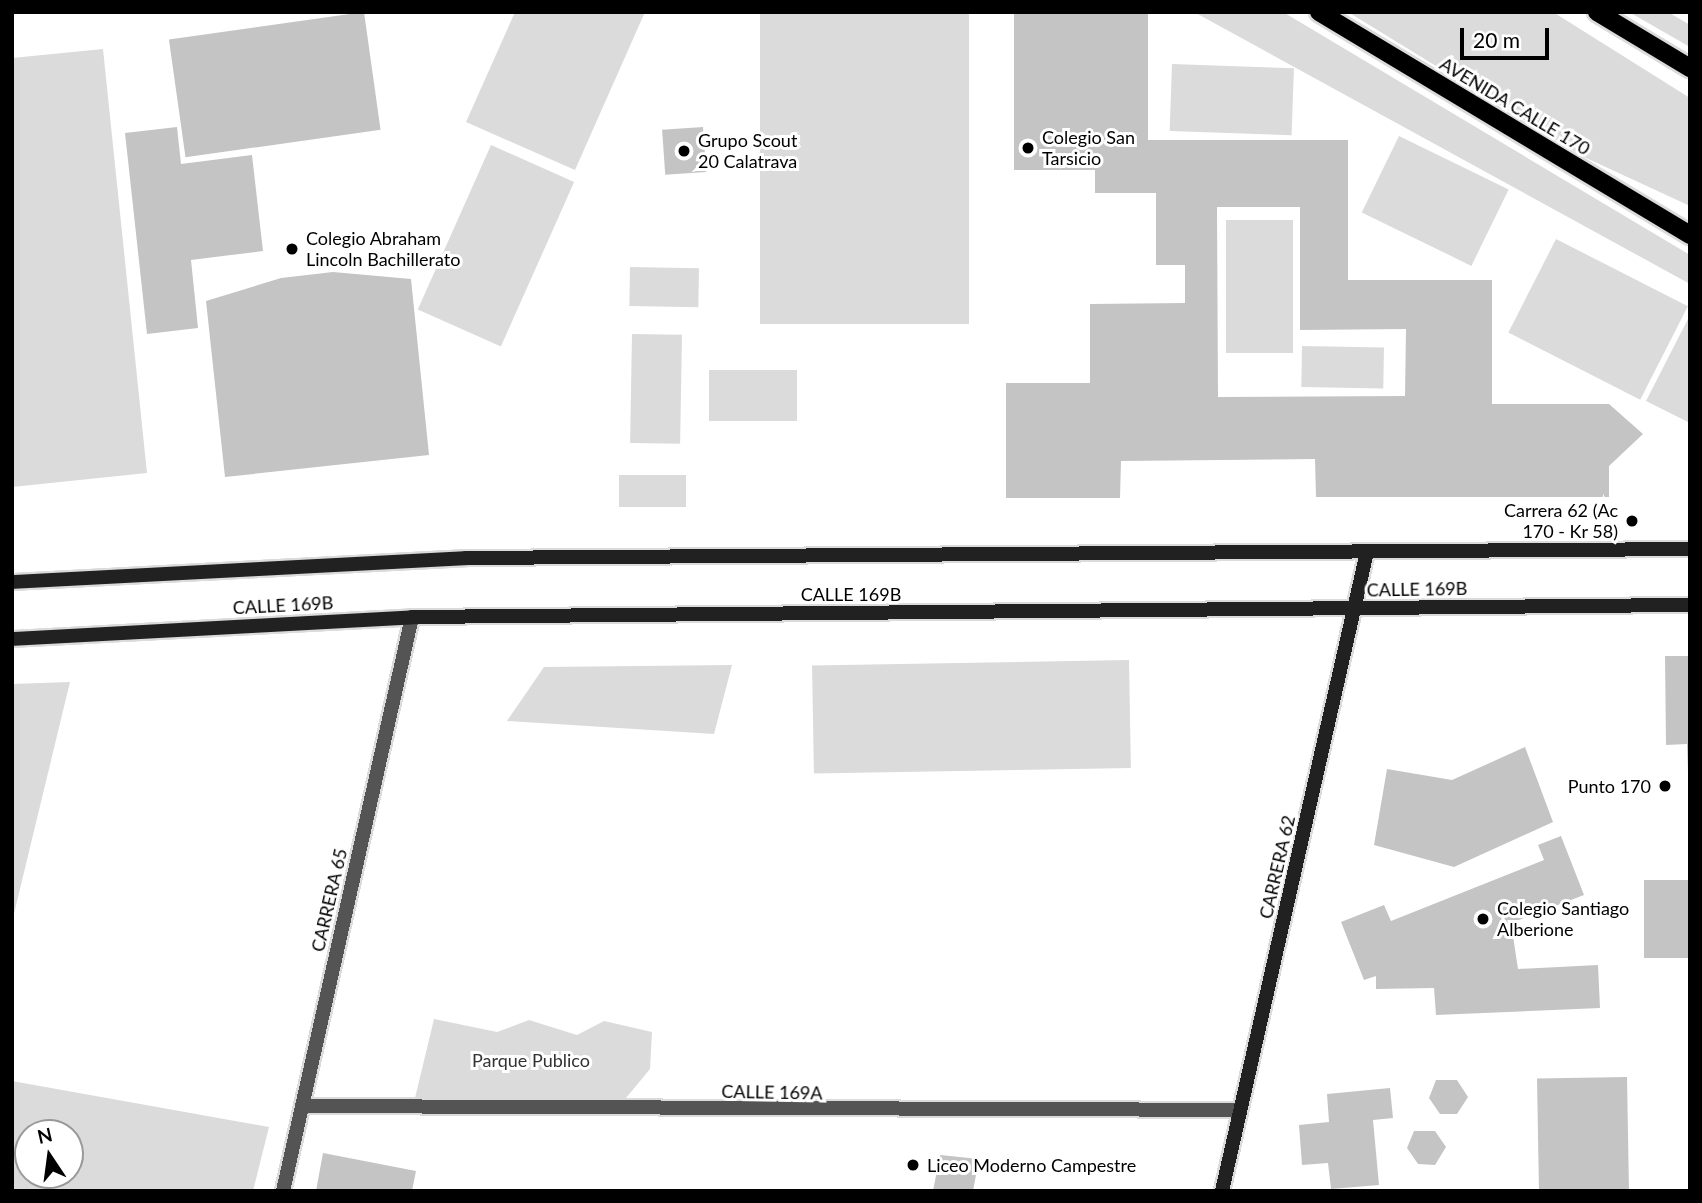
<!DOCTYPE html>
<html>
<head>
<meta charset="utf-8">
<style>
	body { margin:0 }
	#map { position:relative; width:1702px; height:1203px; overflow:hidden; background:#fff; font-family:Lato,sans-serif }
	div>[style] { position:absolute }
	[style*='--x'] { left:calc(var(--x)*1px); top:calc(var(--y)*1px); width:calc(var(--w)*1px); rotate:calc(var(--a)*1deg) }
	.green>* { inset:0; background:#dbdbdb; transform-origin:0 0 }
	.building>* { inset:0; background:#c4c4c4; transform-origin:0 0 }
	.roads { filter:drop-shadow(2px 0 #dbdbdb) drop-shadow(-2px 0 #dbdbdb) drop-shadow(0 2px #dbdbdb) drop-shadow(0 -2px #dbdbdb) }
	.street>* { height:14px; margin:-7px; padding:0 7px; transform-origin:7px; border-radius:7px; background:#545454 }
	.secondary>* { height:14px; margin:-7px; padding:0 7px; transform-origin:7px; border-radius:7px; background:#212121 }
	.primary>* { height:18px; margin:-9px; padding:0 9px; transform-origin:9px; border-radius:9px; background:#000 }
	.dots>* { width:19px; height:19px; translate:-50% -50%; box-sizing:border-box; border:4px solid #fff; border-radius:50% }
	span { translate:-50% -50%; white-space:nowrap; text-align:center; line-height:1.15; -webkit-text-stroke:6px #fff; paint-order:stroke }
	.street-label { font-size:18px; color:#000 }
	.poi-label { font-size:18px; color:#000 }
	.left { translate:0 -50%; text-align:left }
	.right { translate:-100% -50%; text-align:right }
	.park-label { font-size:18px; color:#323232 }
	.frame { position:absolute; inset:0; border:14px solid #000; pointer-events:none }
	.north { position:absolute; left:14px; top:1119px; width:70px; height:70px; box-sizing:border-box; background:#fff; border:2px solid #999; border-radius:50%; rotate:347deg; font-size:19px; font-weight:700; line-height:28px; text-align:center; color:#000 }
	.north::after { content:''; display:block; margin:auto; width:24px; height:32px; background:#000; clip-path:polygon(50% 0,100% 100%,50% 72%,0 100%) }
	.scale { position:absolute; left:1460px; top:28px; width:89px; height:32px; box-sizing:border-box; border:4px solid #000; border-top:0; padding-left:9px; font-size:21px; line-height:24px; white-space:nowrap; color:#000; -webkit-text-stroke:5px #fff; paint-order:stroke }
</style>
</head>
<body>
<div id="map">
	<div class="green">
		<i style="clip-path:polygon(515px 12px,645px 12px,575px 170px,466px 122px)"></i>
		<i style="left:760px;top:12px;width:209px;height:312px"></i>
		<i style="clip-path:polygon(1194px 12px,1283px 12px,1690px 255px,1690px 284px)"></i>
		<i style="clip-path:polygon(1348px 12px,1553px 12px,1690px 98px,1690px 206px,1584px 157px)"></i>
		<i style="clip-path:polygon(1629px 12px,1668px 12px,1690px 25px,1690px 47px)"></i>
		<i style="clip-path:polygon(103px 49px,147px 473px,12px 487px,12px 58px)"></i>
		<i style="left:1172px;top:64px;width:122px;height:67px;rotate:2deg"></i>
		<i style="left:1399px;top:136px;width:122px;height:85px;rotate:26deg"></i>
		<i style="left:491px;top:145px;width:91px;height:180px;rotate:24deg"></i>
		<i style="left:1293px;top:220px;width:133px;height:67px;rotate:90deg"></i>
		<i style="left:1556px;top:239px;width:148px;height:105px;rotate:27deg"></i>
		<i style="left:630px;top:267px;width:69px;height:39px;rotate:1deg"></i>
		<i style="clip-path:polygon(1690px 315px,1690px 423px,1646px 401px)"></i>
		<i style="left:632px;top:334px;width:50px;height:109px;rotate:1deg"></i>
		<i style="left:1302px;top:346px;width:82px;height:41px;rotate:1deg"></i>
		<i style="left:797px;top:370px;width:51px;height:88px;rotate:90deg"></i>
		<i style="left:619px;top:475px;width:67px;height:32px"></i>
		<i style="left:1129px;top:660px;width:108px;height:317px;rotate:89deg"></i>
		<i style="clip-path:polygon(732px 665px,714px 734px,507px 721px,544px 667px)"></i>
		<i style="clip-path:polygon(70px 682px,12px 922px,12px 684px)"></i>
		<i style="clip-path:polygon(434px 1019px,497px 1032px,529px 1020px,577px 1035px,604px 1021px,652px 1032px,650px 1069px,626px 1098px,415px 1098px)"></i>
		<i style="clip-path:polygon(evenodd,12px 1081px,269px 1127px,253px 1191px,12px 1191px,12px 1081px,28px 1133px,70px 1133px,70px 1175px,28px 1175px,28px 1133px)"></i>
	</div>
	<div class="building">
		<i style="left:364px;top:12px;width:119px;height:197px;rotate:82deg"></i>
		<i style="clip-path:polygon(evenodd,1014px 12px,1148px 12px,1148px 140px,1348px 140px,1348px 280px,1492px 280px,1492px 404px,1609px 404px,1643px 434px,1609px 466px,1609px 497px,1316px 497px,1315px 459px,1121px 461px,1120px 498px,1006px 498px,1006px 383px,1090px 383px,1090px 304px,1185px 303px,1185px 265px,1156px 265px,1156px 193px,1095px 193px,1095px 170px,1014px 170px,1014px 12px,1217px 207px,1300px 207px,1300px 330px,1406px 329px,1405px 396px,1218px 397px,1217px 207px)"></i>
		<i style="clip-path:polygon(177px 127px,181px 164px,252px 155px,263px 251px,191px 260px,198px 328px,147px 334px,125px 133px)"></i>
		<i style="left:703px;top:127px;width:45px;height:41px;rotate:86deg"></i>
		<i style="clip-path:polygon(333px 272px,411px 279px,429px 455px,225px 477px,206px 301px,281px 278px)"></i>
		<i style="clip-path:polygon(1665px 656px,1690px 656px,1690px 827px,1687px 744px,1666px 745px)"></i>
		<i style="clip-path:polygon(1525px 747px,1553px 822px,1454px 867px,1374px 845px,1387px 769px,1452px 780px)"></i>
		<i style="clip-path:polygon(1561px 836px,1584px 895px,1511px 923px,1518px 969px,1598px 965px,1600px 1008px,1436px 1015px,1434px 988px,1376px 989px,1376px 976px,1364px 980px,1341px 922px,1384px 905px,1391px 921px,1544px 860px,1538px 845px)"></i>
		<i style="left:1644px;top:880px;width:46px;height:78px"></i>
		<i style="left:1627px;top:1077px;width:114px;height:90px;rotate:89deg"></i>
		<i style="clip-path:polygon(1436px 1080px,1457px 1080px,1468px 1097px,1457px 1114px,1440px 1114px,1429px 1098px)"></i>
		<i style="clip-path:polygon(1390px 1088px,1393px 1118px,1373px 1120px,1379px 1185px,1331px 1189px,1328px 1163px,1302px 1165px,1299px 1125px,1329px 1122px,1327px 1094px)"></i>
		<i style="clip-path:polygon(1414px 1131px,1435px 1131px,1446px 1147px,1435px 1165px,1418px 1164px,1407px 1148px)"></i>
		<i style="clip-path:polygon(323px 1153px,416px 1171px,412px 1191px,316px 1191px)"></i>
		<i style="clip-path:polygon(940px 1155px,979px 1159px,973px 1191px,933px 1191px)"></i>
	</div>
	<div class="roads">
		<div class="street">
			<i style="--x:302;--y:1106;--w:938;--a:0.24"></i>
			<i style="--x:283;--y:1191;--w:588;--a:-77.33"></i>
		</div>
		<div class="secondary">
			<i style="--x:12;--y:582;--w:455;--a:-3"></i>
			<i style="--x:466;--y:558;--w:1224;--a:-0.42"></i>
			<i style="--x:12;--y:639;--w:401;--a:-3.1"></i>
			<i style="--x:412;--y:617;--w:1278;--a:-0.54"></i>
			<i style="--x:1222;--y:1191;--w:655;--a:-77.22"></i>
		</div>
		<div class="primary">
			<i style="--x:1319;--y:12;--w:433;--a:31"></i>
			<i style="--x:1597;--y:12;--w:109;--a:31.1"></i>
		</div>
	</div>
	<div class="dots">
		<i style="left:1028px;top:148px;background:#000"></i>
		<i style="left:684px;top:151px;background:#000"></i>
		<i style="left:292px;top:249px;background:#000"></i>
		<i style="left:1632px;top:521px;background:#000"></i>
		<i style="left:1665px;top:786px;background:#000"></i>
		<i style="left:1483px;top:919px;background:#000"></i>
		<i style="left:913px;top:1165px;background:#000"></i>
	</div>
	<div class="street-label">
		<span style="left:1515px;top:106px;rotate:31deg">AVENIDA CALLE 170</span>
		<span style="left:1417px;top:589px;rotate:-1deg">CALLE 169B</span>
		<span style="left:851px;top:594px">CALLE 169B</span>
		<span style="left:283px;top:605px;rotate:-3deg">CALLE 169B</span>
		<span style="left:1277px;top:867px;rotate:-77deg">CARRERA 62</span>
		<span style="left:329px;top:900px;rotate:-77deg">CARRERA 65</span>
		<span style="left:772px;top:1092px;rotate:1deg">CALLE 169A</span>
	</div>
	<div class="poi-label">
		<span class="left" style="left:1042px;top:148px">Colegio San<br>Tarsicio</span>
		<span class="left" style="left:698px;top:151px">Grupo Scout<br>20 Calatrava</span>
		<span class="left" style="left:306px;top:249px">Colegio Abraham<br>Lincoln Bachillerato</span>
		<span class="right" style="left:1618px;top:521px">Carrera 62 (Ac<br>170 - Kr 58)</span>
		<span class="right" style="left:1651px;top:786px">Punto 170</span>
		<span class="left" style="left:1497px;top:919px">Colegio Santiago<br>Alberione</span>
		<span class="left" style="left:927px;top:1165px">Liceo Moderno Campestre</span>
	</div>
	<div class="park-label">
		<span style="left:531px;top:1060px">Parque Publico</span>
	</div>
	<div class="frame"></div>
	<div class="north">N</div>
	<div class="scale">20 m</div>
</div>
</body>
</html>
